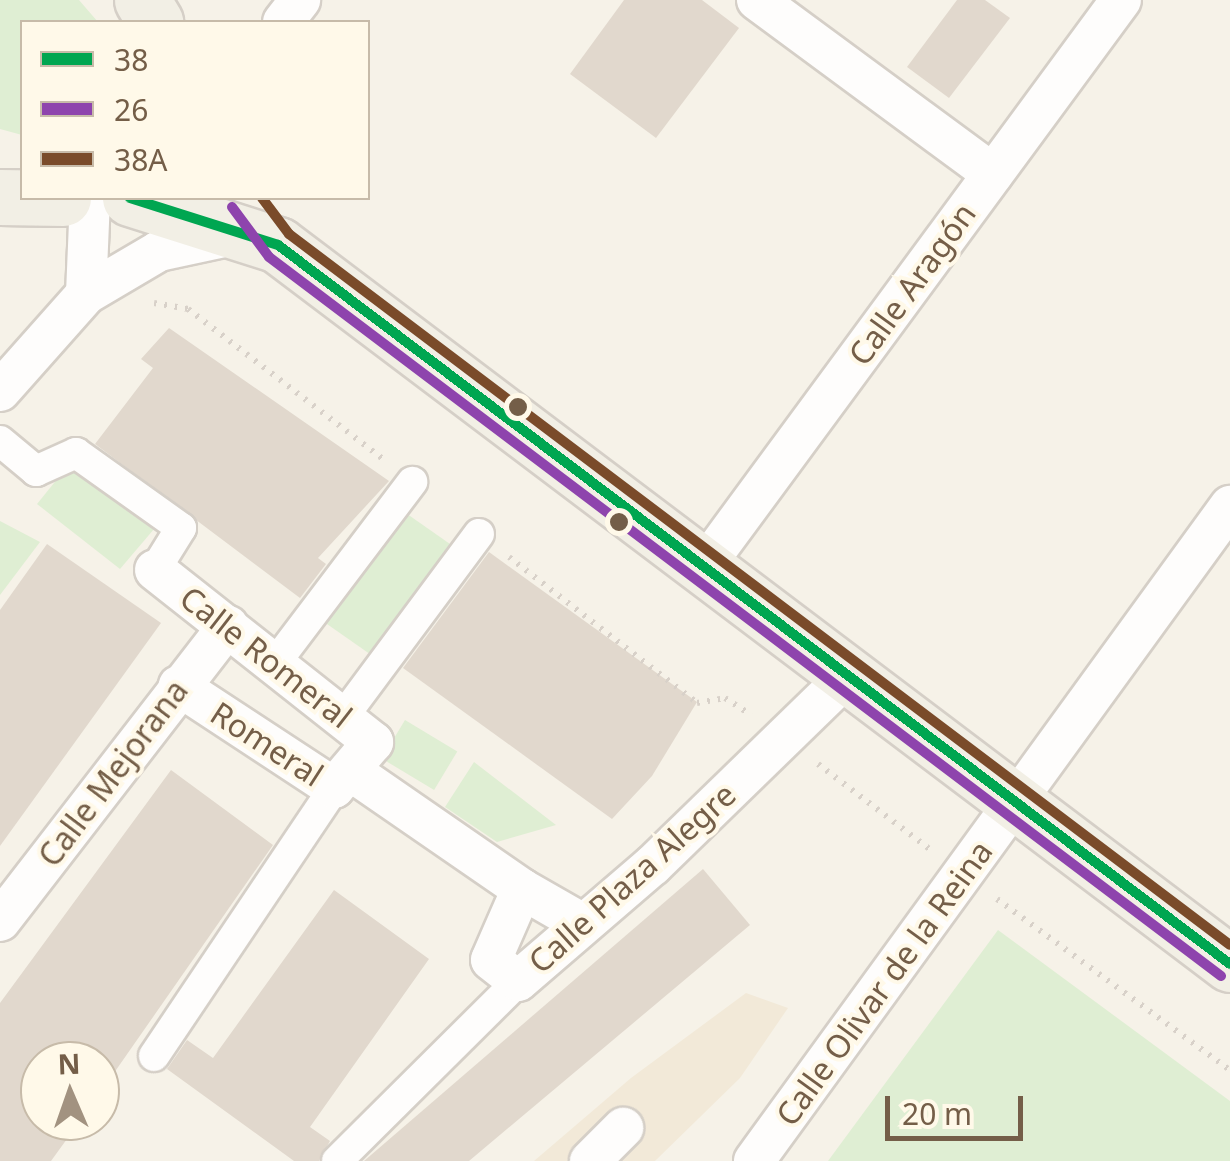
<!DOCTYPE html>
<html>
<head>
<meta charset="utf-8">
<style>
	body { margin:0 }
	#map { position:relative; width:1230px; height:1161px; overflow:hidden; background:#f6f2e8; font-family:"Noto Sans",sans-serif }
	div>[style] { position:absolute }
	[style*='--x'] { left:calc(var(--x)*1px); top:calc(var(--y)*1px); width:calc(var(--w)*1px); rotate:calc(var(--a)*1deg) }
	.residential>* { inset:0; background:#f2e9d8 }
	.green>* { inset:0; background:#dfeed3; transform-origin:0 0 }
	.building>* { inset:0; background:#e1d8cd }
	.path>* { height:6px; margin-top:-3px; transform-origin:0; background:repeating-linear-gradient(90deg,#d8d1c9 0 2.5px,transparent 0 10.5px) }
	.roads { filter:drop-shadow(2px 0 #d5cfc7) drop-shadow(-2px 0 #d5cfc7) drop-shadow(0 2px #d5cfc7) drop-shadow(0 -2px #d5cfc7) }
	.pedestrian>* { height:30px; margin:-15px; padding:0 15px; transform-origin:15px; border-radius:15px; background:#fefdfc }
	.minor>* { height:40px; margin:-20px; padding:0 20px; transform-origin:20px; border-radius:20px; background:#fefdfc }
	.primary>* { height:55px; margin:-27.5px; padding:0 27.5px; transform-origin:27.5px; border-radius:27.5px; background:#f2efe5 }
	.bus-1>* { height:10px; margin:-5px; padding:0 5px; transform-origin:5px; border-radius:5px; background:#00a651 }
	.bus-2>* { height:10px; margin:-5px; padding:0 5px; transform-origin:5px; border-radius:5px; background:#8e44ad }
	.bus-3>* { height:10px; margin:-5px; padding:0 5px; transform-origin:5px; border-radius:5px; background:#7a4b2a }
	.dots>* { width:28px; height:28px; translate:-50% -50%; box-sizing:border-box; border:5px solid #fff9e9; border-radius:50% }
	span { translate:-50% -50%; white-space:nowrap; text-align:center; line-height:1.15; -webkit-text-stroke:8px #fff9e9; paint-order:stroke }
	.street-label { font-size:32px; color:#745e48 }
	.legend { position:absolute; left:20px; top:20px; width:350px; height:180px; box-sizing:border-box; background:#fff9e9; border:2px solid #c7bba9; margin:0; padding:12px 18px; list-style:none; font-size:30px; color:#745e48 }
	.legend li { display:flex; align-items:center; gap:20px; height:50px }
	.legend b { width:50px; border:2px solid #c7bba9 }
	.north { position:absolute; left:20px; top:1041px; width:100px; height:100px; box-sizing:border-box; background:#fff9e9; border:2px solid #c7bba9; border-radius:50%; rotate:358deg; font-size:28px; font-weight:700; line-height:40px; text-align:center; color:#745e48 }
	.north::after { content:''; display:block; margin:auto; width:35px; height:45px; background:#a29280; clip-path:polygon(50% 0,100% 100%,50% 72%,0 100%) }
	.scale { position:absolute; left:885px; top:1096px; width:138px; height:45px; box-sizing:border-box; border:5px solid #745e48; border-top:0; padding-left:12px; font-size:30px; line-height:35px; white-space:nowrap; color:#745e48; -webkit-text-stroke:8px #fff9e9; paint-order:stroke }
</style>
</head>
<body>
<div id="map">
	<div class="residential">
		<i style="clip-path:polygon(746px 993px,788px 1008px,740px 1078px,655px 1161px,534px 1161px,631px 1078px)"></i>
	</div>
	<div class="green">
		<i style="clip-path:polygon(0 0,79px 0,98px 22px,22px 22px,22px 135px,0 129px)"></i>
		<i style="clip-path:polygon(71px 462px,160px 522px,120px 569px,37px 504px)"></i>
		<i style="left:400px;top:509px;width:75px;height:136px;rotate:35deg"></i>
		<i style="clip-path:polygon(0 521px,40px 542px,0 595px)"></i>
		<i style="left:405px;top:720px;width:61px;height:45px;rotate:31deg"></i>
		<i style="clip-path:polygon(474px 762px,556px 825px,497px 842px,445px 807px)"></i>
		<i style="clip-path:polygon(998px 930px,1230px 1101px,1230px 1161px,828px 1161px)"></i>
	</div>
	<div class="building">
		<i style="clip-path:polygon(624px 0,702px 0,739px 28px,656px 138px,570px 74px)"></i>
		<i style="clip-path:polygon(957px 0,985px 0,1010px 18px,949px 98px,907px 67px)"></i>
		<i style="clip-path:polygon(169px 328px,389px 481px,318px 558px,326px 564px,300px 598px,95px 444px,153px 368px,141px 359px)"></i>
		<i style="clip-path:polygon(47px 544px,161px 623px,0 846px,0 610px)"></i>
		<i style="clip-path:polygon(489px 552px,697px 702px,652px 776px,612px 819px,403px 668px)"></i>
		<i style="clip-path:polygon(171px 770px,273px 845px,100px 1093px,100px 1061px,40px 1061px,40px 1121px,80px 1121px,51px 1161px,0 1161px,0 1003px)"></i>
		<i style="clip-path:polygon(703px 869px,750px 925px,469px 1161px,364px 1161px)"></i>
		<i style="clip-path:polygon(334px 890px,429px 959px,310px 1127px,330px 1141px,319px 1161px,294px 1161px,167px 1069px,187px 1040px,213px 1058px)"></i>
	</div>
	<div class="path">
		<i style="--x:154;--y:303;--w:35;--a:10"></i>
		<i style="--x:188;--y:309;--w:247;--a:37.6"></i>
		<i style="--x:509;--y:557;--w:238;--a:37.8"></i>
		<i style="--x:697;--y:703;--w:28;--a:-10"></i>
		<i style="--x:725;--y:698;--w:31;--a:33"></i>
		<i style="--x:818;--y:764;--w:142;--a:37.3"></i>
		<i style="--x:997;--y:899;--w:289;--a:36.3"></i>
	</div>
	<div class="roads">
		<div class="pedestrian">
			<i style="--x:0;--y:441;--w:47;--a:39.8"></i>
			<i style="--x:36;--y:471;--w:44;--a:-24.2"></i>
			<i style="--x:76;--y:453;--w:129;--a:35.5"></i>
			<i style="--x:181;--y:528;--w:49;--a:121.8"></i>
			<i style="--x:276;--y:662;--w:226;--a:-52.9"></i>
			<i style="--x:343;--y:717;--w:228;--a:-53.4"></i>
			<i style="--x:154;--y:1056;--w:323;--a:-56.1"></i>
			<i style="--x:337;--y:1161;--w:255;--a:-44.8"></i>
		</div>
		<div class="minor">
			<i style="--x:757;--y:0;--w:293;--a:36.4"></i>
			<i style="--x:283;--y:22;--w:28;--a:-52"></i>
			<i style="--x:86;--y:294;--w:96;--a:-87.6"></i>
			<i style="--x:0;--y:391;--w:130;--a:-48.4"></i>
			<i style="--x:86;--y:294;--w:85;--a:-30.5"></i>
			<i style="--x:159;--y:251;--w:81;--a:-12.1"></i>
			<i style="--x:703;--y:568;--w:705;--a:-53.65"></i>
			<i style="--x:155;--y:570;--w:278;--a:38.3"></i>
			<i style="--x:373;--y:742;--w:60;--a:130.3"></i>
			<i style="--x:334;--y:788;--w:186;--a:-146.7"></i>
			<i style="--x:351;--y:771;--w:208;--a:34.6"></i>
			<i style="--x:522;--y:889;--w:77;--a:113.6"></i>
			<i style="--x:491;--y:960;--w:34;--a:38"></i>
			<i style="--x:518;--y:981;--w:178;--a:-40.7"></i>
			<i style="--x:653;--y:865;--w:269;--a:-44.2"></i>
			<i style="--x:522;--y:889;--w:70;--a:29.8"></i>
			<i style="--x:0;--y:921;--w:373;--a:-52.3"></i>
			<i style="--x:590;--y:1161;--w:47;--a:-45"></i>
			<i style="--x:754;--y:1161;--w:810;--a:-53.99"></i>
		</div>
		<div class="primary">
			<i style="--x:142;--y:0;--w:26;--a:59"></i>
			<i style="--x:0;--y:197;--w:63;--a:0.9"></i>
			<i style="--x:130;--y:198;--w:155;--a:17.6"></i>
			<i style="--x:278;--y:245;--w:1193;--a:37.06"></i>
		</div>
	</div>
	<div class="bus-1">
		<i style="--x:130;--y:198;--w:155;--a:17.6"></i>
		<i style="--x:278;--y:245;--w:1193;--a:37.06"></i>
	</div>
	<div class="bus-2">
		<i style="--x:232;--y:207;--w:62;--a:53.5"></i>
		<i style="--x:269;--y:257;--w:1193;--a:37.06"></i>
	</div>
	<div class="bus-3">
		<i style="--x:262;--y:198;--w:45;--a:53.1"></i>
		<i style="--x:289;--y:234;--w:1179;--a:37.07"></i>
	</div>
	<div class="dots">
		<i style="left:518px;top:407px;background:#745e48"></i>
		<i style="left:619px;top:522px;background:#745e48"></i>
	</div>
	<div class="street-label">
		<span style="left:912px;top:284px;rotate:-54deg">Calle Aragón</span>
		<span style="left:266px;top:657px;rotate:38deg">Calle Romeral</span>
		<span style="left:267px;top:744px;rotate:33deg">Romeral</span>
		<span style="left:113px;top:773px;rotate:-53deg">Calle Mejorana</span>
		<span style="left:632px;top:878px;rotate:-42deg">Calle Plaza Alegre</span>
		<span style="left:884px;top:983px;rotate:-54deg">Calle Olivar de la Reina</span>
	</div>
	<ul class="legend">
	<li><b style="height:12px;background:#00a651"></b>38</li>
	<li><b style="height:12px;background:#8e44ad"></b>26</li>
	<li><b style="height:12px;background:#7a4b2a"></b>38A</li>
	</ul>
	<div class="north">N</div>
	<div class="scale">20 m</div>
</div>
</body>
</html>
